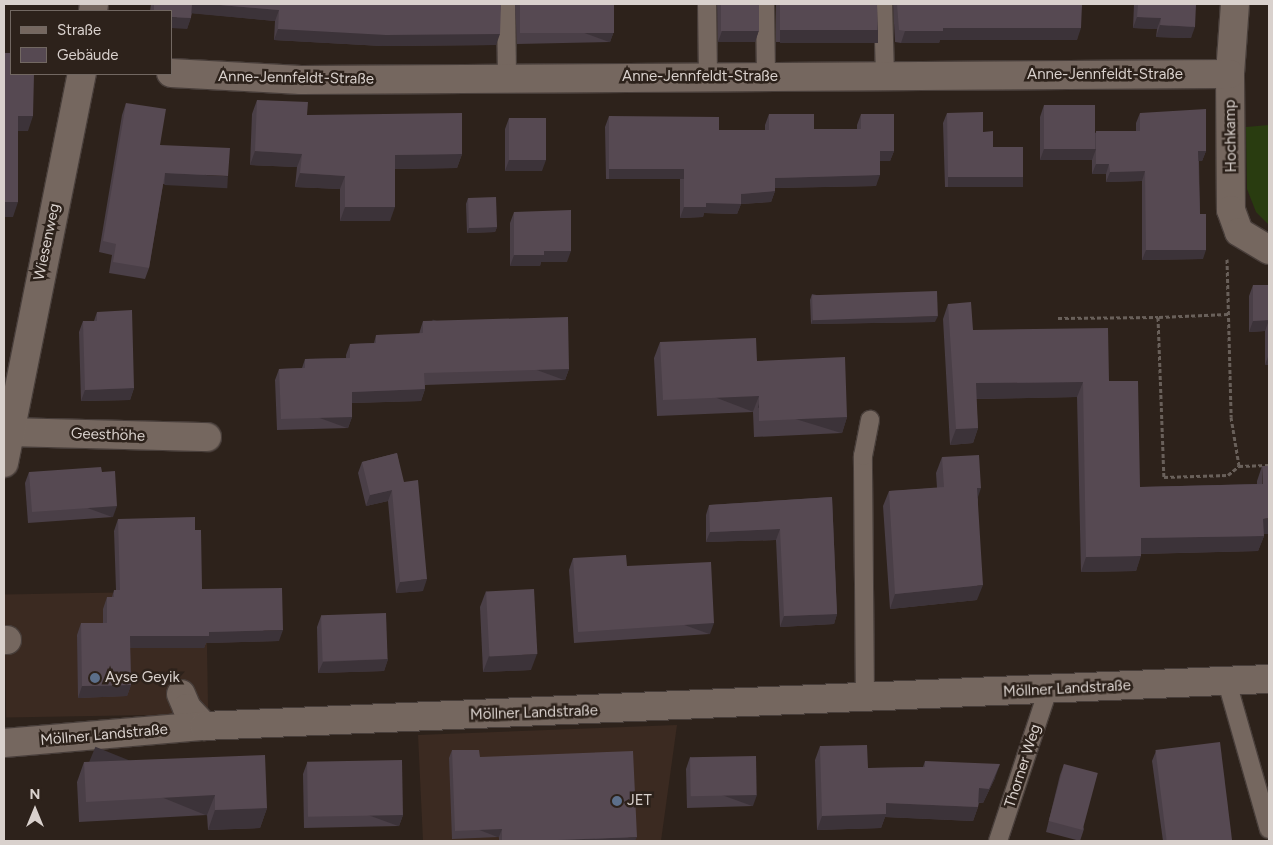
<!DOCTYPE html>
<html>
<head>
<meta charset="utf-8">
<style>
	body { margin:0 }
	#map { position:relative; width:1273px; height:845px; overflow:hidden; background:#2d221b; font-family:Figtree,sans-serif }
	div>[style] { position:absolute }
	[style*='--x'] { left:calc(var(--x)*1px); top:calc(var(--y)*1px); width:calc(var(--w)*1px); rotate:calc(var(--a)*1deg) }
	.built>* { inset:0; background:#3b2a21; transform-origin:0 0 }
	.green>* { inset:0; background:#293c10 }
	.path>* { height:3px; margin-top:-1.5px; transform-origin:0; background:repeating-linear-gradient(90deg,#69605a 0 4px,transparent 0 6.5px) }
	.roads { filter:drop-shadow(1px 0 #483e3a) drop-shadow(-1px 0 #483e3a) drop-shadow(0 1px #483e3a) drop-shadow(0 -1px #483e3a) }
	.service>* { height:18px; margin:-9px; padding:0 9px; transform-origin:9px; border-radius:9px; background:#75675f }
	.minor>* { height:28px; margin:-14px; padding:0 14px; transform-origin:14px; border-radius:14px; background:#75675f }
	.secondary>* { height:28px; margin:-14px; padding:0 14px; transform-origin:14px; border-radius:14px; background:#75675f }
	.wall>* { inset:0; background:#4a3f47 }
	.shaded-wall>* { inset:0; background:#3c3339; transform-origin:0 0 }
	.building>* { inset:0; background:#564952; transform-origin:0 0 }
	.dots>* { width:14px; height:14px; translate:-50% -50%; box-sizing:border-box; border:2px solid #2d221b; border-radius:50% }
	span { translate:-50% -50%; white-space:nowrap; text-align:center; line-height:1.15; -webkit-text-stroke:5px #2d221b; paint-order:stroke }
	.street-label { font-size:15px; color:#d9d1cd }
	.poi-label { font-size:15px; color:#d9d1cd }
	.left { translate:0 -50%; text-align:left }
	.frame { position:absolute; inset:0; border:5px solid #d9d1cd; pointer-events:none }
	.legend { position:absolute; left:10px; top:10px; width:162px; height:65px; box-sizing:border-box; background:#2d221b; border:1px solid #726862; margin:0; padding:6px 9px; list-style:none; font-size:15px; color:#d9d1cd }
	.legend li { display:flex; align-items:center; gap:10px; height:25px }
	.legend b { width:25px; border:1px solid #726862 }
	.north { position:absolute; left:10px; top:785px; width:50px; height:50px; -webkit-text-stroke:4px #2d221b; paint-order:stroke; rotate:0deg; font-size:14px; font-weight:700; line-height:20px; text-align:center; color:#d9d1cd }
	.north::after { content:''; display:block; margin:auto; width:18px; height:22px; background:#d9d1cd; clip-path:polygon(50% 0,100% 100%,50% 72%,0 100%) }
</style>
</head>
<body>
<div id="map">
	<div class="built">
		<i style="left:206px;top:591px;width:123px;height:202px;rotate:89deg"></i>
		<i style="clip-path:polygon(677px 725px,661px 841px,423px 841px,418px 735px)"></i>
	</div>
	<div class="green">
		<i style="clip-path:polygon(1269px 125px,1269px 225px,1256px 212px,1247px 189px,1246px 127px)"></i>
	</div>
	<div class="path">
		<i style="--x:1227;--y:259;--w:158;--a:88.5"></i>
		<i style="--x:1231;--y:417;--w:50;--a:80.7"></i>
		<i style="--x:1159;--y:317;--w:69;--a:-2.5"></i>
		<i style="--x:1058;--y:318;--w:100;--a:-0.6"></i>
		<i style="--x:1158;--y:317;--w:160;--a:87.9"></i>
		<i style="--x:1164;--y:477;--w:64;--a:-1.8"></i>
		<i style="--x:1228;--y:475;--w:14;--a:-39"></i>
		<i style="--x:1239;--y:466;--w:30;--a:-2"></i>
	</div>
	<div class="roads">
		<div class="service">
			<i style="--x:506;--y:4;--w:75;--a:89.2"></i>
			<i style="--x:707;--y:4;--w:73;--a:89.2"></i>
			<i style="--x:765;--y:4;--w:73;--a:89.2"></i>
			<i style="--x:883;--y:4;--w:72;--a:88.4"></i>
			<i style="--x:1227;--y:682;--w:153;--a:74.1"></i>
			<i style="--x:865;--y:699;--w:243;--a:-90.5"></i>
			<i style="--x:863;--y:456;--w:37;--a:-79"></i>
			<i style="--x:998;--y:841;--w:159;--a:-71.7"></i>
		</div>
		<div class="minor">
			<i style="--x:1235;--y:4;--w:70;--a:94.1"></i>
			<i style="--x:1230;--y:74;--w:136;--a:89.6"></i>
			<i style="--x:1231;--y:210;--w:23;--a:70"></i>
			<i style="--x:1239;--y:232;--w:35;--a:31"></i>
			<i style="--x:93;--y:11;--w:7;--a:-82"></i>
			<i style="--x:171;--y:73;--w:130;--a:3.1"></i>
			<i style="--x:301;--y:80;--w:929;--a:-0.37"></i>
			<i style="--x:10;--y:432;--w:197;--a:1.5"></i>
			<i style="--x:4;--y:463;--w:397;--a:-78.7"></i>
			<i style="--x:4;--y:640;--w:3;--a:0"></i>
			<i style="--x:181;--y:694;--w:15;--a:67"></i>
			<i style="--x:187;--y:708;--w:25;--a:47"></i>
		</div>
		<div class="secondary">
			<i style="--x:4;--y:743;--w:201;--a:-4.9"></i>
			<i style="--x:204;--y:726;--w:1066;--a:-2.53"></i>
		</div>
	</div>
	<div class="wall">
		<i style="clip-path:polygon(151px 4px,501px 4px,496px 45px,382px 46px,274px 40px,275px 21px,192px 13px,187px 29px,171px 11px,150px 11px)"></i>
		<i style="clip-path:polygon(515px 4px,614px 4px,614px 31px,610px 42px,517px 44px)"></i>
		<i style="clip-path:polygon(717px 4px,759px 4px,759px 30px,755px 42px,718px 42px)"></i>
		<i style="clip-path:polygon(776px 4px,877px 4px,878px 30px,873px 42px,776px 42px)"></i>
		<i style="clip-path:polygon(893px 4px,1082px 4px,1077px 40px,940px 40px,939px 43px,901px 43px,895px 42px)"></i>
		<i style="clip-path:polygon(1134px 4px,1196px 4px,1191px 38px,1156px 37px,1157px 29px,1133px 28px)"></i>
		<i style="clip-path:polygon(257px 100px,307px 115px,462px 154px,457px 168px,395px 169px,390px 221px,340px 221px,340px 189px,295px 187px,297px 167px,250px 165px,252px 114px)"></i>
		<i style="clip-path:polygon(126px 103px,160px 145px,224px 187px,163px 184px,149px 268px,145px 279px,109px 273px,112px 255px,99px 252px,122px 115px)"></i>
		<i style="clip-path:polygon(1044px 105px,1096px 133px,1136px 131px,1136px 123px,1140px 113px,1206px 151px,1202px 161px,1199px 161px,1200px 214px,1203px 259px,1142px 260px,1142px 181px,1106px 182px,1106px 174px,1092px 174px,1092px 158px,1092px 160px,1040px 160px,1040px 117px)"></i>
		<i style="clip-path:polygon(947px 113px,983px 132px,993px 147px,1023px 177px,1019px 187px,945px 187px,943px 123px)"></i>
		<i style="clip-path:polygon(769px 114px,814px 129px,857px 129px,857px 125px,861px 114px,894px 151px,890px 161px,880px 161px,876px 186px,775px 188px,775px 191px,771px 202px,741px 204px,737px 214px,704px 213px,703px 217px,680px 218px,680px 179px,606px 179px,605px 127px,609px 116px,719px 130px,765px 130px,765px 125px)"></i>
		<i style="clip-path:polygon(509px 118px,542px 171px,505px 171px,505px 129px)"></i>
		<i style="clip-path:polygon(468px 198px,497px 227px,495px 232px,467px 233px,466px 204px)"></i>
		<i style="clip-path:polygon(514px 212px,567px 262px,541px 262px,540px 266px,510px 266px,510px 223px)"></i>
		<i style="clip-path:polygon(1253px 285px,1269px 285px,1269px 365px,1265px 365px,1265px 331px,1249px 332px,1249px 296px)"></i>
		<i style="clip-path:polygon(812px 294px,935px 322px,811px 324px,810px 300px)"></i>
		<i style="clip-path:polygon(948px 304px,973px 330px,1109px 381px,1140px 487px,1257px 484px,1257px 481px,1262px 466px,1264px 536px,1258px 551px,1141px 554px,1136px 571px,1081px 572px,1077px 397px,976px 399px,978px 428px,973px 443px,950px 445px,943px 319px)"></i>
		<i style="clip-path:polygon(97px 312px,134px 388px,130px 400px,81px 401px,79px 332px,83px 321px,94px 321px)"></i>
		<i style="clip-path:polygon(423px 321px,569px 369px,565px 380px,425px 385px,425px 389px,421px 401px,352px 403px,352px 417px,348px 428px,277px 430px,275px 380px,279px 369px,302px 368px,305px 359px,346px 358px,346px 355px,350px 344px,374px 343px,376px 335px,419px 334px)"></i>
		<i style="clip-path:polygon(660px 342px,757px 361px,847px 417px,842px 433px,754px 437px,753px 412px,657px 416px,654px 358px)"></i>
		<i style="clip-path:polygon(397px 453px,423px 591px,396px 593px,388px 501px,366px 506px,358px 473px,362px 462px)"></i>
		<i style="clip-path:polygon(942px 457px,978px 498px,977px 600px,890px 609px,883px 506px,889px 491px,937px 488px,936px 473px)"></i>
		<i style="clip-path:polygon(29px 472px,113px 517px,28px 523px,25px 483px)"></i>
		<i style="clip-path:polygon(832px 497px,837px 614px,834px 624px,780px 627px,776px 540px,706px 542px,706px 515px,709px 505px)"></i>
		<i style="clip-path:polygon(118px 519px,195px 530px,202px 589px,279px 641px,206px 643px,204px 648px,130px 648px,131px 685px,127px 696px,78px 698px,77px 635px,81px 623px,103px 623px,103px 609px,107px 597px,112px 597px,114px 590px,116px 590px,114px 531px)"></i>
		<i style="clip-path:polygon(573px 558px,710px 634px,574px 643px,569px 570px)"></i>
		<i style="clip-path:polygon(486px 591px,531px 670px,483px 672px,480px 607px)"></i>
		<i style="clip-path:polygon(321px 616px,388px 659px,384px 671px,318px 673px,317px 627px)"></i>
		<i style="clip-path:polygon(820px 746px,868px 768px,923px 767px,925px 761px,995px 778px,983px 803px,979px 803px,978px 807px,973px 821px,885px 817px,881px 828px,817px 830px,815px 760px)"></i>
		<i style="clip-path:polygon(452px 750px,480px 757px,635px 841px,499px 841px,499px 837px,452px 839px,449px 758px)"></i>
		<i style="clip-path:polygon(1156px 751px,1233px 841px,1163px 841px,1152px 761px)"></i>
		<i style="clip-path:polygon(690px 757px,753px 806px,687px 808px,686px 769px)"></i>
		<i style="clip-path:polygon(84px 762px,267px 808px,260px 828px,208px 830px,207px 815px,79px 822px,77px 782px)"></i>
		<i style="clip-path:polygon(307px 763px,403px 815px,399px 826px,304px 828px,303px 774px)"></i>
		<i style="clip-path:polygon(1064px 764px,1084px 829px,1080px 841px,1046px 832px,1060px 775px)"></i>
	</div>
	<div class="shaded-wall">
		<i style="clip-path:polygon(192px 4px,208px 4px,279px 10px,275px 21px,188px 13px)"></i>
		<i style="clip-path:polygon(171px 17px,191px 18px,187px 29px,171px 28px)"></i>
		<i style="clip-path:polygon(1137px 17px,1161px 18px,1157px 29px,1133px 28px)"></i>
		<i style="clip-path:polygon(1160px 25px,1195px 27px,1191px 38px,1156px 37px)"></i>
		<i style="clip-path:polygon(943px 28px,1081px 28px,1077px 40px,940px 40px,939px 43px,901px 43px,905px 31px)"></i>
		<i style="clip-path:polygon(278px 29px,500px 34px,496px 45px,382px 46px,274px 40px)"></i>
		<i style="clip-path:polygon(759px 30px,755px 42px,718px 42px,722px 31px)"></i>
		<i style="left:780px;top:30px;width:98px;height:13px"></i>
		<i style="left:614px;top:31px;width:12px;height:93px;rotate:110deg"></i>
		<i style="clip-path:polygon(18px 116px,33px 116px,28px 131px,13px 131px)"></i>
		<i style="clip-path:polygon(1044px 149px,1096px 149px,1092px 160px,1040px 160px)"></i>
		<i style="clip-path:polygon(255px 151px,302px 154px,297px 167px,250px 165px)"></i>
		<i style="clip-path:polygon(880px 151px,894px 151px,890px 161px,877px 161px)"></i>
		<i style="clip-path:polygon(1198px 151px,1206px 151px,1202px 161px,1195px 161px)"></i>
		<i style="clip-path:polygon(462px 154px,457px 168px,390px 169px,395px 155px)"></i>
		<i style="clip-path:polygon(509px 160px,546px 160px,542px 171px,505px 171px)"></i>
		<i style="clip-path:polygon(1096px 164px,1109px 164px,1106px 174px,1092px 174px)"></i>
		<i style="left:609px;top:169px;width:75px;height:10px"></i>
		<i style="clip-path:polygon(1145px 171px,1142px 181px,1106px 182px,1110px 172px)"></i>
		<i style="left:165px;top:173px;width:63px;height:12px;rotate:3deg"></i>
		<i style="clip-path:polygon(300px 173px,345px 176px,340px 189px,295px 187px)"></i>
		<i style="clip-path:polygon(880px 175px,876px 186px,771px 188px,775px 178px)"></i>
		<i style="left:948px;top:177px;width:75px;height:10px"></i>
		<i style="clip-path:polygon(775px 191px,771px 202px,741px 204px,737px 214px,704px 213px,703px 217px,680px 218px,684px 207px,741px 194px)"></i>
		<i style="clip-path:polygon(4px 202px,18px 202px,13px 217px,4px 217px)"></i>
		<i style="clip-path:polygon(345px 207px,395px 207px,390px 221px,340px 221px)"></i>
		<i style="clip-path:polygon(497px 227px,495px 232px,467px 233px,469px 228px)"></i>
		<i style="clip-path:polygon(1146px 250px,1206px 250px,1203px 259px,1142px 260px)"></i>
		<i style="clip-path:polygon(544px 251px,571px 251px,567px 262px,541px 262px,540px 266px,510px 266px,514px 255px)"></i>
		<i style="clip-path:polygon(938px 316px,935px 322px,811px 324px,813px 319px)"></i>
		<i style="clip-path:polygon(1269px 320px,1265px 331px,1249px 332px,1253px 321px)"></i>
		<i style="clip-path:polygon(1269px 354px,1269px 365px,1265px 365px)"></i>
		<i style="left:569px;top:369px;width:12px;height:145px;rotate:110deg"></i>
		<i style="clip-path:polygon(1083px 382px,1077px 397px,970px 399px,976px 383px)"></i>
		<i style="clip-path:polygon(134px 388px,130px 400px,81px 401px,85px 390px)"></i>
		<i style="clip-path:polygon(425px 389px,421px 401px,348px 403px,352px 392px)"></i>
		<i style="left:759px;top:396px;width:17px;height:96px;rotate:111deg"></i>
		<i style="left:352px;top:417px;width:12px;height:71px;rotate:110deg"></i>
		<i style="left:847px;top:417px;width:17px;height:88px;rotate:107deg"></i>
		<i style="clip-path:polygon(978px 428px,973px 443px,950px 445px,956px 429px)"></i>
		<i style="clip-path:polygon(977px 488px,981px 488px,976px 503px)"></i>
		<i style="clip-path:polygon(392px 490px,388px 501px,366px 506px,370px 495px)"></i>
		<i style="left:117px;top:506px;width:12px;height:85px;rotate:110deg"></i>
		<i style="clip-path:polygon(1269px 518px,1269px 534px,1258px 534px,1263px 519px)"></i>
		<i style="clip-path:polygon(780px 529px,776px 540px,706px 542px,710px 532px)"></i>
		<i style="clip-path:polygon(1264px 536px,1258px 551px,1135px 554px,1141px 538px)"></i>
		<i style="clip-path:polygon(1141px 556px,1136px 571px,1081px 572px,1086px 557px)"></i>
		<i style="clip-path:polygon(427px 579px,423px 591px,396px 593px,400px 582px)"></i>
		<i style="clip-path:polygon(983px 585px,977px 600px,890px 609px,895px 594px)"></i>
		<i style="clip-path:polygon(837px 614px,834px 624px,780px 627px,784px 616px)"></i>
		<i style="left:714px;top:623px;width:12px;height:136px;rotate:110deg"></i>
		<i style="clip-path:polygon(283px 630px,279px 641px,206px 643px,204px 648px,126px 648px,130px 636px,209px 632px)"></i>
		<i style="clip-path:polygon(537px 654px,531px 670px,483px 672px,489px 656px)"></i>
		<i style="clip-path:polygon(388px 659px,384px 671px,318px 673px,323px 662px)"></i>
		<i style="clip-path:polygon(131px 685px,127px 696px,78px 698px,82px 686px)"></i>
		<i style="clip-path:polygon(1000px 764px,995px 778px,983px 803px,974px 802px,979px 788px)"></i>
		<i style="left:215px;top:795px;width:22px;height:129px;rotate:112deg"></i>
		<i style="left:757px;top:795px;width:12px;height:66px;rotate:110deg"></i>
		<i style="clip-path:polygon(886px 803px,978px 807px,973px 821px,885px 817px,881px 828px,817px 830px,822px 816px)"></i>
		<i style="clip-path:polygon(267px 808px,260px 828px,208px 830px,215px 810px)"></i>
		<i style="left:403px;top:815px;width:12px;height:95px;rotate:110deg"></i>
		<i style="left:502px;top:829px;width:9px;height:47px;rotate:111deg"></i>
		<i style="clip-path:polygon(637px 837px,635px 841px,532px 841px)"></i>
	</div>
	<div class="building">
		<i style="clip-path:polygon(154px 4px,192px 4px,191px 18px,171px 17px,171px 11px,154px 11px)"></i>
		<i style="clip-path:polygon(208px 4px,501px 4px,500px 34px,386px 35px,278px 29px,279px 10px)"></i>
		<i style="left:520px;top:4px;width:94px;height:29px"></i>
		<i style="left:721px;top:4px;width:38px;height:27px"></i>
		<i style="left:780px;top:4px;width:97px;height:26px"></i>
		<i style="clip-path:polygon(897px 4px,1082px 4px,1081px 28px,943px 28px,943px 31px,905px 31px,899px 30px)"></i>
		<i style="clip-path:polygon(1138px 4px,1196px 4px,1195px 27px,1160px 25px,1161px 18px,1137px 17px)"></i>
		<i style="clip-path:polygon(4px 53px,11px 53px,11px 74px,34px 74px,33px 116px,18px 116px,18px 202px,4px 202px)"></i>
		<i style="clip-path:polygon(257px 100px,308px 102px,307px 115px,462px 113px,462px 154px,395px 155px,395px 207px,345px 207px,345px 176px,300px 173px,302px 154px,255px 151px)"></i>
		<i style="clip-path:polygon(126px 103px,166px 109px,160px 145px,230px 148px,228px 176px,165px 173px,149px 268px,113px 262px,116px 244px,103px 241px)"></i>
		<i style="left:1044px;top:105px;width:51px;height:44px"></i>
		<i style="clip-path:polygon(1206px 109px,1206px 151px,1198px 151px,1200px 214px,1206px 214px,1206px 250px,1146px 250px,1145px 171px,1110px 172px,1109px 164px,1096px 164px,1096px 131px,1140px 131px,1140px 113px)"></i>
		<i style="clip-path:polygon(983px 112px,983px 132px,993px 131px,993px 147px,1023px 147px,1023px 177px,948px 177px,947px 113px)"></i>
		<i style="clip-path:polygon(769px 114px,814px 114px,814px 129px,861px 129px,861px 114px,894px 114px,894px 151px,880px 151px,880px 175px,775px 178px,775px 191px,741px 194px,741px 204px,706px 203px,706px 207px,684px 207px,684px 169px,609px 169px,609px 116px,719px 117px,719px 130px,769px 130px)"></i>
		<i style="left:509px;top:118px;width:37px;height:42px"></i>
		<i style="left:496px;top:197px;width:30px;height:28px;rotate:88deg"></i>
		<i style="clip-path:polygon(571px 210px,571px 251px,544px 251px,544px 255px,514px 255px,514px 212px)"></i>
		<i style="clip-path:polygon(1253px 285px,1269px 285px,1269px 327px,1269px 320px,1253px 321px)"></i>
		<i style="left:937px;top:291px;width:25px;height:125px;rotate:88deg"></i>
		<i style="clip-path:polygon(971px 302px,973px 330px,1108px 328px,1109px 381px,1138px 381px,1140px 487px,1263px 484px,1262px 466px,1269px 466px,1269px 518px,1263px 519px,1264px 536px,1141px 538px,1141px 556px,1086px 557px,1083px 382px,976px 383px,978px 428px,956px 429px,948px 304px)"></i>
		<i style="clip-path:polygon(132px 310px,134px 388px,85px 390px,83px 321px,97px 321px,97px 312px)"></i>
		<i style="clip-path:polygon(568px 317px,569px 369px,424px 373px,425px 389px,352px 392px,352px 417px,281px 419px,279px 369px,305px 368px,305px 359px,350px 358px,350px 344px,376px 343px,376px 335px,423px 333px,423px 321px)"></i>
		<i style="clip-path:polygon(756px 338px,757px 361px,845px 357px,847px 417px,759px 421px,759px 396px,663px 400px,660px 342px)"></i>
		<i style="clip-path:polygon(397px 453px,404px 482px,418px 480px,427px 579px,400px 582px,392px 490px,370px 495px,362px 462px)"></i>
		<i style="clip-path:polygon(979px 455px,981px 488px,977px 488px,983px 585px,895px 594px,889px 491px,944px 487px,942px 457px)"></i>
		<i style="clip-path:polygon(101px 467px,102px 472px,115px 471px,117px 506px,32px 512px,29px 472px)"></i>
		<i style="clip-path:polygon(832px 497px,837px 614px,784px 616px,780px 529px,710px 532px,709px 505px)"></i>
		<i style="clip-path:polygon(195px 517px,195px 530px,201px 530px,202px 589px,282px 588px,283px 630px,209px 632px,209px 636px,130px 636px,131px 685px,82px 686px,81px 623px,107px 623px,107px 597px,114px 597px,114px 590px,120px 590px,118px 519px)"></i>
		<i style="clip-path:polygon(626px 555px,627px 566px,711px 562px,714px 623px,578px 632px,573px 558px)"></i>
		<i style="left:534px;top:589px;width:65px;height:48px;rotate:87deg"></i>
		<i style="left:386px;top:613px;width:46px;height:65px;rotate:88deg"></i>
		<i style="left:1220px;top:742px;width:100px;height:65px;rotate:83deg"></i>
		<i style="clip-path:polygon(867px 745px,868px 768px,925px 767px,925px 761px,1000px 764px,989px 789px,979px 788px,978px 807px,886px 803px,886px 814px,822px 816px,820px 746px)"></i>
		<i style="clip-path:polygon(452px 750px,479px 750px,480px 757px,633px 751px,637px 837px,532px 841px,502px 841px,502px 829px,455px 831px)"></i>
		<i style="clip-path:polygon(265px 755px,267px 808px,215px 810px,215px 795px,86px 802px,84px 762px)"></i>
		<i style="left:756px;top:756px;width:39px;height:66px;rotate:89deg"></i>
		<i style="left:402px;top:760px;width:55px;height:95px;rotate:89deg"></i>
		<i style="left:1064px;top:764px;width:35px;height:59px;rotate:15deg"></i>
	</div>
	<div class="dots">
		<i style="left:95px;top:678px;background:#5c6f8a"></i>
		<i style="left:617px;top:801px;background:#5c6f8a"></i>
	</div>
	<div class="street-label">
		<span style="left:1105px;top:75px">Anne-Jennfeldt-Straße</span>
		<span style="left:700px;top:77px">Anne-Jennfeldt-Straße</span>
		<span style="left:296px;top:78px;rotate:1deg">Anne-Jennfeldt-Straße</span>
		<span style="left:1231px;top:136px;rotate:-91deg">Hochkamp</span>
		<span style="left:47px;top:242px;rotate:-78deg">Wiesenweg</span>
		<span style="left:108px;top:435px;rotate:2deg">Geesthöhe</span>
		<span style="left:1067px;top:689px;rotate:-3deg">Möllner Landstraße</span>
		<span style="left:534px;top:713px;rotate:-2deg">Möllner Landstraße</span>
		<span style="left:104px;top:735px;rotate:-5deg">Möllner Landstraße</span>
		<span style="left:1023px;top:766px;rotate:-72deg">Thorner Weg</span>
	</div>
	<div class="poi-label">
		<span class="left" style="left:105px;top:678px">Ayse Geyik</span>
		<span class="left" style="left:627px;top:801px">JET</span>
	</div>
	<div class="frame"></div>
	<ul class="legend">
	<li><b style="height:6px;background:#75675f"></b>Straße</li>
	<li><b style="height:14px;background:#564952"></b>Gebäude</li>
	</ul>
	<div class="north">N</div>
</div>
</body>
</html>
